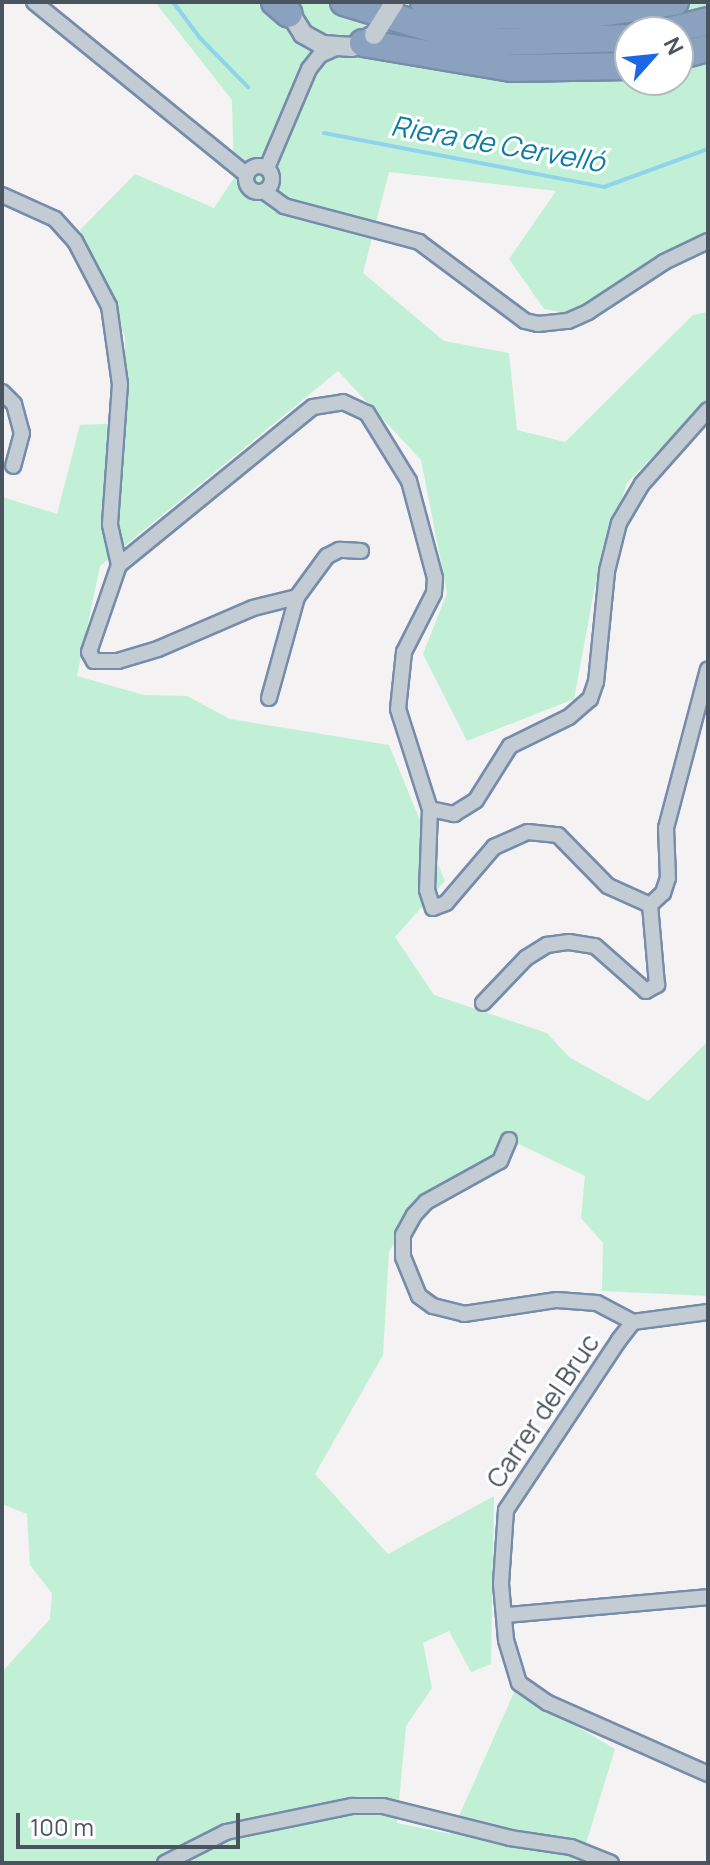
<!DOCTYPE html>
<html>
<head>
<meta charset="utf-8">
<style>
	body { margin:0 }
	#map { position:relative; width:710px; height:1865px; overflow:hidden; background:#f4f2f2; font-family:Manrope,sans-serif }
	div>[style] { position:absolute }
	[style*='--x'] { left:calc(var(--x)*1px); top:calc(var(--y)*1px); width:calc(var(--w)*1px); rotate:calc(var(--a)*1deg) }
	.green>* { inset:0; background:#c2f0d6 }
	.stream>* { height:4px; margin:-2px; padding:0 2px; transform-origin:2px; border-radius:2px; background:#90d3ec }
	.roads { filter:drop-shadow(2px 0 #758cab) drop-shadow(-2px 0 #758cab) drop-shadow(0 2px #758cab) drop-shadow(0 -2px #758cab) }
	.minor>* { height:14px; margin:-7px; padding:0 7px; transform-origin:7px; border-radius:7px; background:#c3cbd3 }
	.minor>.ring { margin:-7px; padding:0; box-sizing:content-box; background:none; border:14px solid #c3cbd3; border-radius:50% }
	.tertiary>* { height:18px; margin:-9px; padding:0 9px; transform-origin:9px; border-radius:9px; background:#c3cbd3 }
	.motorway>* { height:26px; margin:-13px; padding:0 13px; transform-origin:13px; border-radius:13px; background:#8aa1bf }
	.tertiary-bridge>* { height:18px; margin:-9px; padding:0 9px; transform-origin:9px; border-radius:9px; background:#c3cbd3 }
	span { translate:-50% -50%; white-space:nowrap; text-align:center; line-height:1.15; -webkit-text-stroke:6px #fff; paint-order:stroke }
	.street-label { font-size:26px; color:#49545f }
	.water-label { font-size:28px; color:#0e7da5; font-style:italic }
	.frame { position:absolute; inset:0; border:4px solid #49545f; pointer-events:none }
	.north { position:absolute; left:614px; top:16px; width:80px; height:80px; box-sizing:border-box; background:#fff; border:2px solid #b6bbbf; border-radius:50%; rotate:63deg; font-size:22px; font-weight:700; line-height:32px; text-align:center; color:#49545f }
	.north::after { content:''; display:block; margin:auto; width:28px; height:36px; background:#1b68e4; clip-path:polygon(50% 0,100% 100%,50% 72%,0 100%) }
	.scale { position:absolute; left:16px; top:1813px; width:224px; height:36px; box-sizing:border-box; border:4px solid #49545f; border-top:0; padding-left:10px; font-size:24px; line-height:28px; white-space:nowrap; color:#49545f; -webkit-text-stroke:6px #fff; paint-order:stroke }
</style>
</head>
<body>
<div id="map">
	<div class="green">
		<i style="clip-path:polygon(evenodd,155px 2px,708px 2px,708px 234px,680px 245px,571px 314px,544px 309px,509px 259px,556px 191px,389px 172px,363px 273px,444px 341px,509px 353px,517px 430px,565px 442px,693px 315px,708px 312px,708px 399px,627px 483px,595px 586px,574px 699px,467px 741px,423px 654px,447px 593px,421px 460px,338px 371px,100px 566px,77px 676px,144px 695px,187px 696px,230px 719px,389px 745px,445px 881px,395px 937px,434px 995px,547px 1033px,569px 1057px,648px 1101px,708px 1041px,708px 1296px,602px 1291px,603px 1243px,581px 1218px,585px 1176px,519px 1144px,421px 1195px,389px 1252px,383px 1355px,315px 1474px,388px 1554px,494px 1496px,491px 1664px,471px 1672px,449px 1631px,423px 1643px,432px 1688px,406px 1726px,397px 1823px,451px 1834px,515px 1690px,615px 1749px,580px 1863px,2px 1863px,2px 1672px,50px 1619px,52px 1593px,30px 1565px,27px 1514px,2px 1504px,2px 497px,57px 514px,80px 425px,125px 423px,125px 337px,80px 230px,135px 174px,214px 208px,234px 178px,232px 100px,155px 2px,630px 32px,678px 32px,678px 80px,630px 80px,630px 32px)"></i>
	</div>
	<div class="stream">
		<i style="--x:173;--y:2;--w:45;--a:53.1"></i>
		<i style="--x:200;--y:38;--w:69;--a:45.6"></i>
		<i style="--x:324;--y:133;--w:285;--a:10.9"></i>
		<i style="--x:604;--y:187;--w:111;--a:-20.1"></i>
	</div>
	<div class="roads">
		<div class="minor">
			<i style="--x:34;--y:2;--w:274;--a:39.1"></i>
			<i class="ring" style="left:246px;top:166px;width:12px;height:12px"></i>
			<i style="--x:267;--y:168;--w:108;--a:-67"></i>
			<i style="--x:309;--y:69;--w:18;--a:-52"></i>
			<i style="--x:320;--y:55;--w:17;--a:-24"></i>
			<i style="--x:265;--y:192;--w:24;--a:36"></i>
			<i style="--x:284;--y:206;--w:140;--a:14.9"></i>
			<i style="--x:419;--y:242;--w:132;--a:36.7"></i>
			<i style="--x:525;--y:321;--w:13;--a:13"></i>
			<i style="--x:538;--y:324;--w:30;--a:-6"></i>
			<i style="--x:568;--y:321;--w:22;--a:-24"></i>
			<i style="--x:588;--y:312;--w:91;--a:-33.3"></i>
			<i style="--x:664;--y:262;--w:49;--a:-25.5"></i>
			<i style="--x:2;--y:195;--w:58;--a:24.4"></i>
			<i style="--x:55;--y:219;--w:30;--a:48"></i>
			<i style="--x:75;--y:241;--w:73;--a:62.4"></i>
			<i style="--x:109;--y:306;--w:79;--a:82"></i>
			<i style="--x:120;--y:384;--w:141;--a:94.1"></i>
			<i style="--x:110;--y:525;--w:41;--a:77.3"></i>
			<i style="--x:2;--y:392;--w:17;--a:45"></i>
			<i style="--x:14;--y:404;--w:30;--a:75"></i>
			<i style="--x:22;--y:433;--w:34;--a:105"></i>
			<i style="--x:361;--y:551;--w:22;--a:-177"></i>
			<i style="--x:339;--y:550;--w:13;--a:153"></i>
			<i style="--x:327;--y:556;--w:51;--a:126.2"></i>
			<i style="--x:297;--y:597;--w:45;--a:166"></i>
			<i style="--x:253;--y:608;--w:103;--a:156.7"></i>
			<i style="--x:158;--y:649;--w:42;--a:163.3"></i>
			<i style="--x:118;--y:661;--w:24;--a:180"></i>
			<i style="--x:94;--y:661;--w:10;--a:-119"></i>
			<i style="--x:89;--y:652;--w:92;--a:-71"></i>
			<i style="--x:119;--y:565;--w:250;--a:-39.2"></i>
			<i style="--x:313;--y:407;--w:30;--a:-9"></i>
			<i style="--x:343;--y:402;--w:26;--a:25"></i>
			<i style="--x:367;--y:413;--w:80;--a:58.3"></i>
			<i style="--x:409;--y:481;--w:100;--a:75"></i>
			<i style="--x:435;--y:578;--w:15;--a:94"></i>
			<i style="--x:434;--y:593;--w:66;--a:117"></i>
			<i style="--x:404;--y:652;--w:57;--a:96"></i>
			<i style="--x:398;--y:709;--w:105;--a:72.3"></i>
			<i style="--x:430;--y:809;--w:81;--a:92.1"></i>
			<i style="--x:427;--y:890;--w:19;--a:72"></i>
			<i style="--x:433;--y:908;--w:14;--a:-21"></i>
			<i style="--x:446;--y:903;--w:74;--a:-49.4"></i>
			<i style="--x:494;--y:847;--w:37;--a:-24"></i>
			<i style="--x:528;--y:832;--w:30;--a:6"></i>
			<i style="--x:558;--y:835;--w:71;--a:45.6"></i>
			<i style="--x:608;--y:886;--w:46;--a:24.3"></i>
			<i style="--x:650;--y:905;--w:18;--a:-43"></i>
			<i style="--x:663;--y:893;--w:16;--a:-72"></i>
			<i style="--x:668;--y:878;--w:50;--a:-92.3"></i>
			<i style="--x:666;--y:828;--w:164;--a:-75.2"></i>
			<i style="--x:269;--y:698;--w:105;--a:-74.5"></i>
			<i style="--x:430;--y:809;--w:25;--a:12"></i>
			<i style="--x:454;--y:814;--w:26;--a:-32"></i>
			<i style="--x:476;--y:800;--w:64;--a:-57.8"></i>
			<i style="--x:510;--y:746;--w:66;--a:-26.2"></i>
			<i style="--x:569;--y:717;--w:28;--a:-41"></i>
			<i style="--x:590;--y:699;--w:18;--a:-71"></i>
			<i style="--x:596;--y:682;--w:112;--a:-84.3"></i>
			<i style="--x:607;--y:571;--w:49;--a:-76"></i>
			<i style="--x:619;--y:523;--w:45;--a:-59.5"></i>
			<i style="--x:642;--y:484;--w:99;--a:-48.3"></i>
			<i style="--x:483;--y:1003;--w:62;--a:-46.3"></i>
			<i style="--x:526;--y:958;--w:25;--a:-32"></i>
			<i style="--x:547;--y:945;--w:22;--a:-8"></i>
			<i style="--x:569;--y:942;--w:26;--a:9"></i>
			<i style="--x:595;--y:946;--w:68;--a:41.4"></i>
			<i style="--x:646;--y:991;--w:13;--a:-29"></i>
			<i style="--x:657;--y:985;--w:80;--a:-95"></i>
			<i style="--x:509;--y:1140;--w:23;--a:113"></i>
			<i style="--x:500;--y:1161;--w:85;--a:151"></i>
			<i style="--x:426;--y:1202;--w:18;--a:133"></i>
			<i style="--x:414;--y:1215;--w:23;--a:119"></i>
			<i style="--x:403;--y:1235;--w:22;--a:90"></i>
			<i style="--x:403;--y:1257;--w:42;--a:67.7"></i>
			<i style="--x:419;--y:1296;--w:17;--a:36"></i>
			<i style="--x:433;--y:1306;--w:32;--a:14"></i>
			<i style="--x:464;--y:1314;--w:94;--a:-8.6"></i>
			<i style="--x:557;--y:1300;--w:40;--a:4.3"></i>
			<i style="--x:597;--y:1303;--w:41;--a:27.8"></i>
			<i style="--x:708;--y:1312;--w:76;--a:172.4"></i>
			<i style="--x:633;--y:1322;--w:23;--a:128"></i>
			<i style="--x:619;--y:1340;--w:204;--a:123.6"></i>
			<i style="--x:506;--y:1510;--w:74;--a:93.9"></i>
			<i style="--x:501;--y:1584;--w:56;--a:84.9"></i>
			<i style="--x:506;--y:1640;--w:45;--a:73.2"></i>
			<i style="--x:519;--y:1683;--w:35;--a:35"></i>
			<i style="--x:548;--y:1703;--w:175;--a:23.9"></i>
			<i style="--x:507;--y:1615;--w:202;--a:-5.1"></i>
			<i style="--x:165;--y:1863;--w:68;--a:-26.9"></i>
			<i style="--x:226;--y:1832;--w:129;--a:-11.7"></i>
			<i style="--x:352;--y:1806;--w:31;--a:0"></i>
			<i style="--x:383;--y:1806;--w:131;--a:14.1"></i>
			<i style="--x:510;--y:1838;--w:62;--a:8.4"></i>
			<i style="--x:571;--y:1847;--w:43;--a:21.8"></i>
		</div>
		<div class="tertiary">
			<i style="--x:285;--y:5;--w:34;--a:58"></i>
			<i style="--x:303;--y:34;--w:23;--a:29"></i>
			<i style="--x:323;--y:45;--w:29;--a:4"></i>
			<i style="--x:352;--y:47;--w:23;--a:-29"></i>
		</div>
		<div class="motorway">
			<i style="--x:275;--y:2;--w:18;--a:41"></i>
			<i style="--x:344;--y:2;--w:107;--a:16.9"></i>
			<i style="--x:446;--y:33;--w:58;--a:9"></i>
			<i style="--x:503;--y:42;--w:127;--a:-1.8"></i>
			<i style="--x:424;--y:2;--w:59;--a:12.6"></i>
			<i style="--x:482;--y:15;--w:91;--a:1.3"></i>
			<i style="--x:573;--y:17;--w:103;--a:-8.4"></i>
			<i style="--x:664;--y:32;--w:45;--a:-14"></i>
			<i style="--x:363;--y:43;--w:150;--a:9.6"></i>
			<i style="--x:511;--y:68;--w:119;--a:-1"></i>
			<i style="--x:678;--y:56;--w:31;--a:-15"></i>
		</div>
	</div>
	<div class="tertiary-bridge">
		<i style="--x:374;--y:35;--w:39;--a:-58"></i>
	</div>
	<div class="street-label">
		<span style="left:543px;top:1411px;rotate:-56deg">Carrer del Bruc</span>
	</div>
	<div class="water-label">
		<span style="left:498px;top:143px;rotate:10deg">Riera de Cervelló</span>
	</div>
	<div class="frame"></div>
	<div class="north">N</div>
	<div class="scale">100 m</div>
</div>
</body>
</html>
